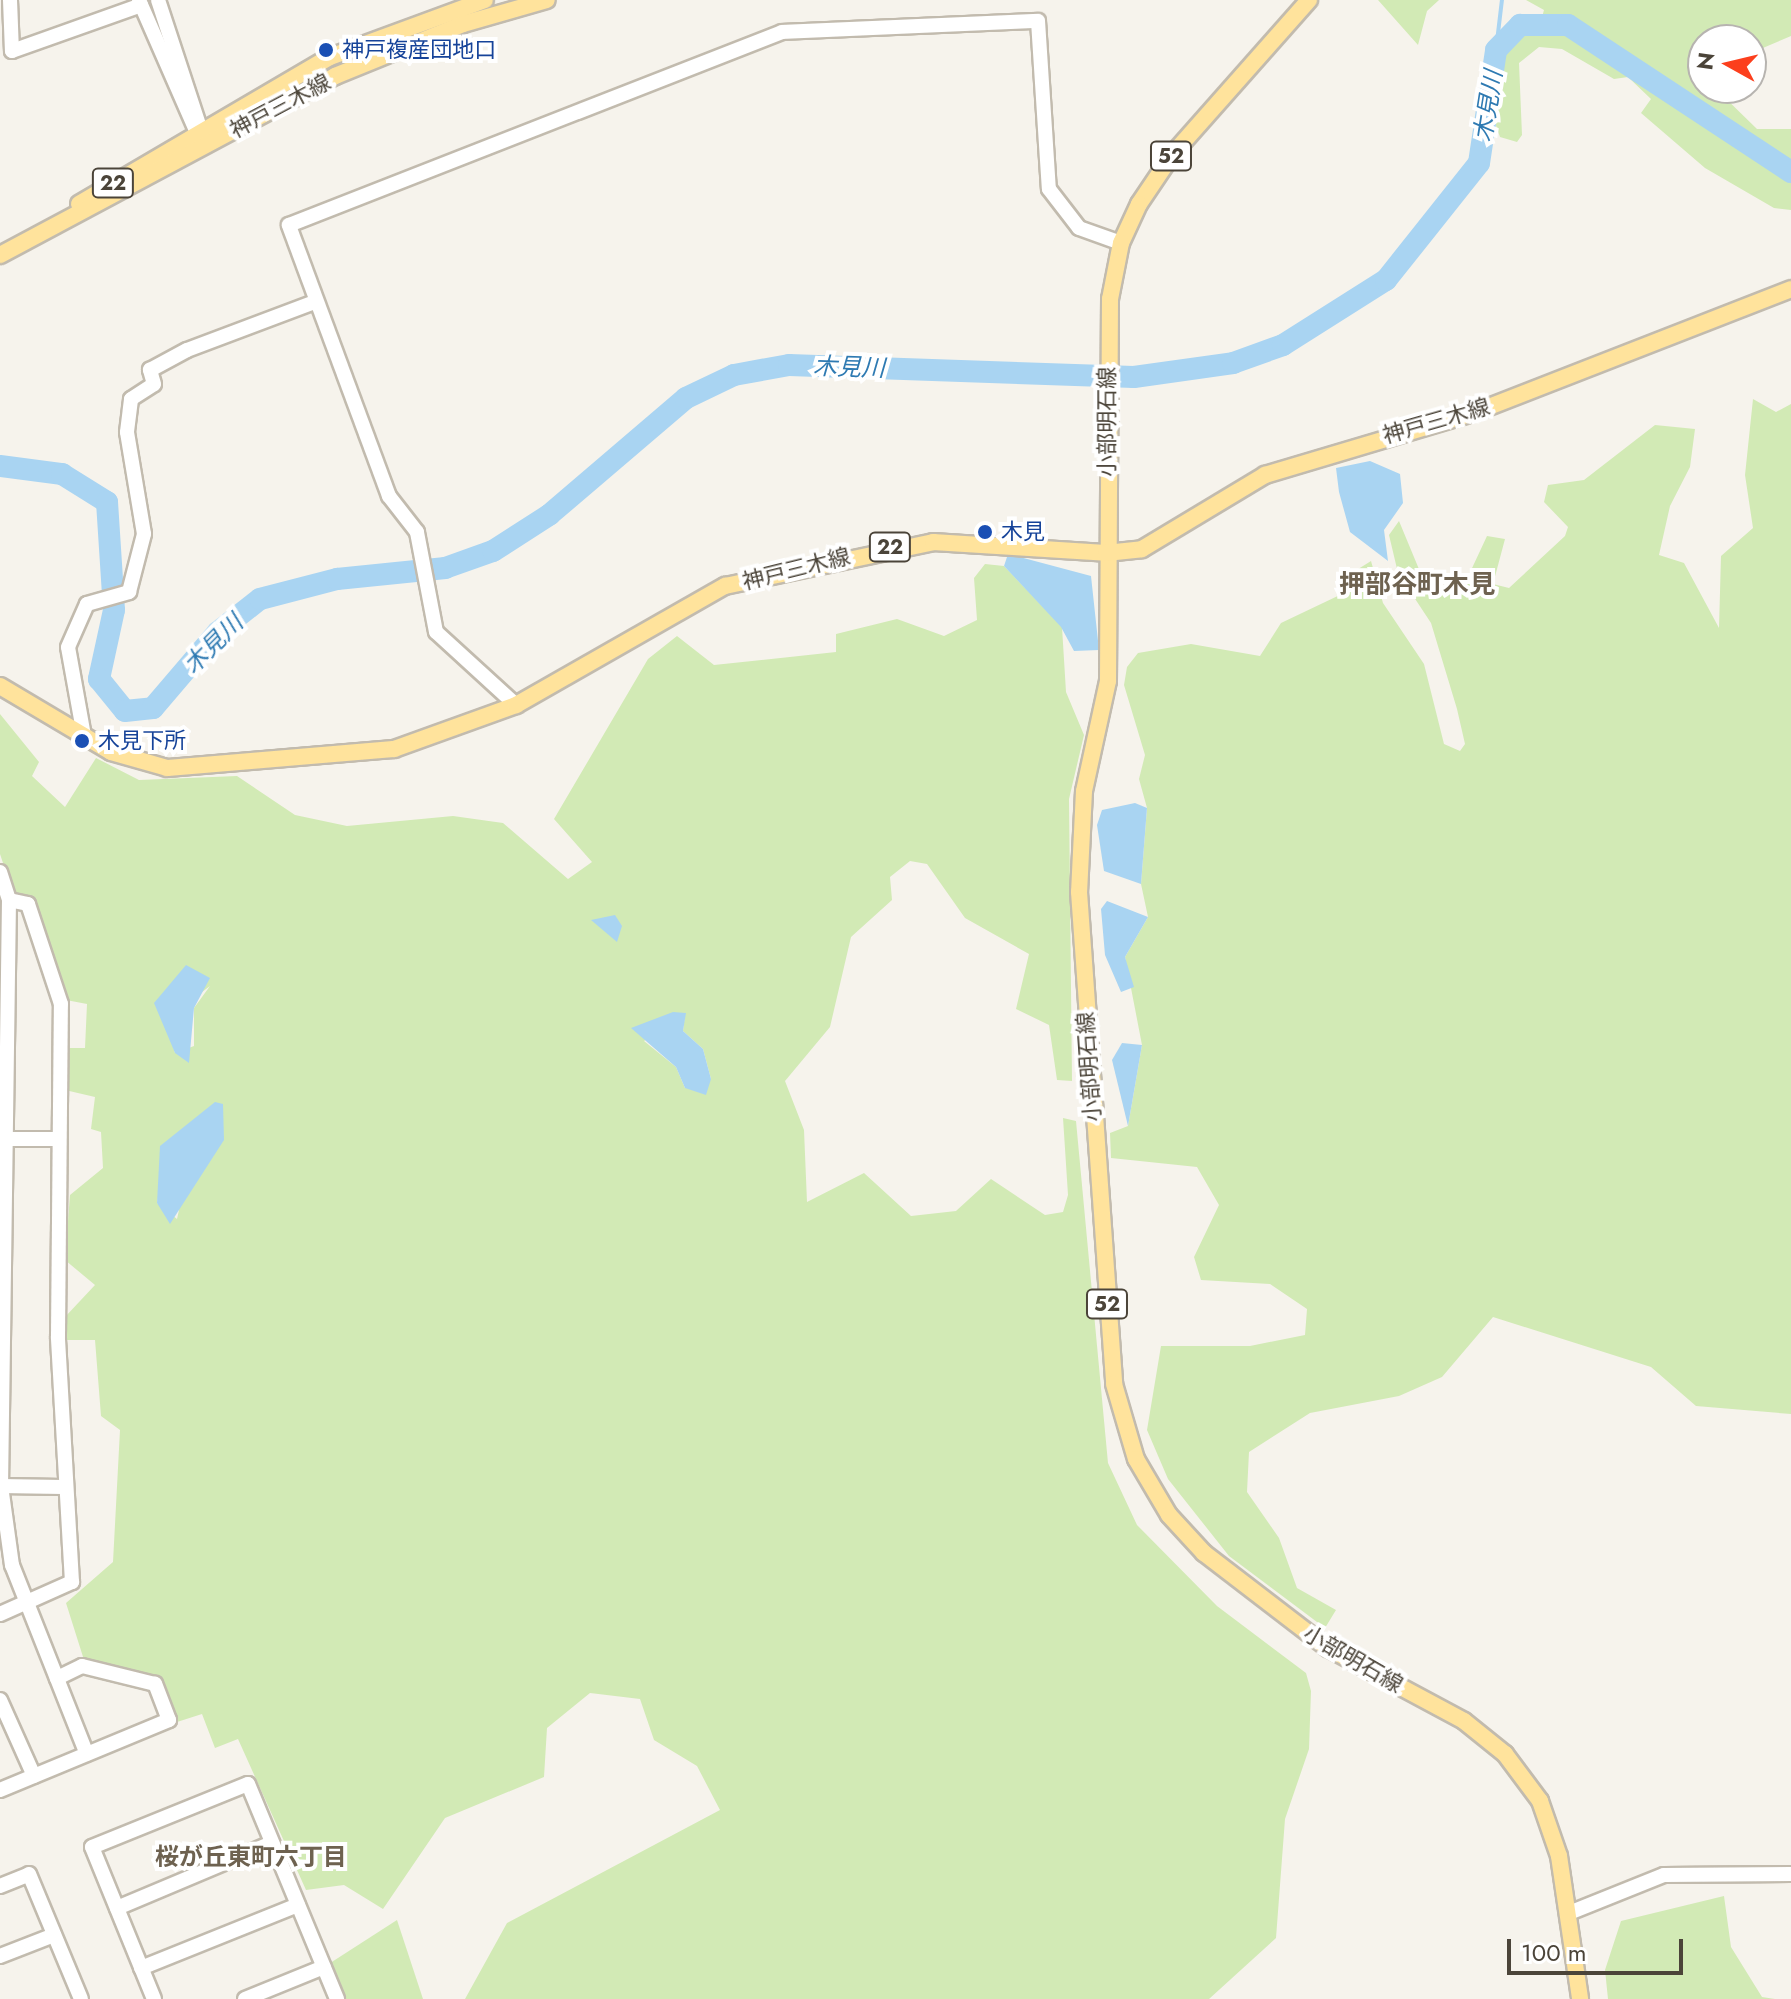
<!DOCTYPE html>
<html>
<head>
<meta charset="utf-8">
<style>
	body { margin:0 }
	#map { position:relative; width:1791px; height:1999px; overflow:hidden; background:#f6f3ec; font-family:Jost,"Noto Sans JP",sans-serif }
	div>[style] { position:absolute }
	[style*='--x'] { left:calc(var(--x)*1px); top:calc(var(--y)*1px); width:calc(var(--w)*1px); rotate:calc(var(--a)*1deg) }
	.green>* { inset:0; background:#d2eab5 }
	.water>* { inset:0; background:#a9d4f2 }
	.stream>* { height:4px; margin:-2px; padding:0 2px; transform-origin:2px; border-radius:2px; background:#a9d4f2 }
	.river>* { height:22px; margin:-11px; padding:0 11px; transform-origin:11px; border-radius:11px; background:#a9d4f2 }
	.roads { filter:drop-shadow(2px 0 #c2bbae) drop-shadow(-2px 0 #c2bbae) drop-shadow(0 2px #c2bbae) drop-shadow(0 -2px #c2bbae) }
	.minor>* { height:14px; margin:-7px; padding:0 7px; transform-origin:7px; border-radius:7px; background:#fff }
	.major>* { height:16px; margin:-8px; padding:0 8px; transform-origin:8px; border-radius:8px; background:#ffe39c }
	.dots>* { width:22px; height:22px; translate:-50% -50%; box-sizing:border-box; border:4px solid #fff; border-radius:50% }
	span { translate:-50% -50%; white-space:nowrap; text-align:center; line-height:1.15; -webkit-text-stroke:8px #fff; paint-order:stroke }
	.shield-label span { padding:2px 6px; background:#fff; border:2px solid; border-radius:6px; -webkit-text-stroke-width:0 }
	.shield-label { font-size:20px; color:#4b4439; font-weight:700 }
	.transit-label { font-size:22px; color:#164399 }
	.left { translate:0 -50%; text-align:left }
	.street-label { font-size:22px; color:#4b4439 }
	.water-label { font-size:24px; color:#2e7ab2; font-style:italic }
	.neighbourhood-label { font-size:24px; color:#6e6250; font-weight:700 }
	.quarter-label { font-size:26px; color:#6e6250; font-weight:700 }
	.north { position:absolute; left:1687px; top:24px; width:80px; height:80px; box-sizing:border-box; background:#fff; border:2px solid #b7b4b0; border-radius:50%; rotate:278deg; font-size:22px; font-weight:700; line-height:32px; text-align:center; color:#4b4439 }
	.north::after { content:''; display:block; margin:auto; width:28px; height:36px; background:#fc3f1d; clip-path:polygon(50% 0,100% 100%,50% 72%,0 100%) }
	.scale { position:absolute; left:1507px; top:1939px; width:176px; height:36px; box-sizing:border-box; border:4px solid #4b4439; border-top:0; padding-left:10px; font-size:24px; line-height:28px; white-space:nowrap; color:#4b4439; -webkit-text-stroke:6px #fff; paint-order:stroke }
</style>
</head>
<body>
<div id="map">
	<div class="green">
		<i style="clip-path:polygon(1378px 0,1439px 0,1427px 11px,1418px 45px)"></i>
		<i style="clip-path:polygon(1526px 0,1791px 0,1791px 36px,1751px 53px,1751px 40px,1703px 40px,1703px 63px,1692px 66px,1703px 88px,1715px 88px,1757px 129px,1791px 129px,1791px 210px,1774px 208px,1705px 168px,1641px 113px,1651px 99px,1628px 77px,1614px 79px,1562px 49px,1539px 47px,1519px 63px,1522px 135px,1517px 142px,1500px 137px,1494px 120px,1503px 55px,1520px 33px,1539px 28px,1544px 10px)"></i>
		<i style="clip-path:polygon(1753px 399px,1776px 412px,1791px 404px,1791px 1414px,1696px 1406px,1651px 1367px,1493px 1317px,1442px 1377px,1399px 1396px,1310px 1413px,1249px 1452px,1247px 1492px,1279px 1538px,1297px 1588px,1336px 1610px,1325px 1628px,1229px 1556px,1168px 1479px,1147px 1430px,1161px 1346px,1250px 1346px,1305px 1335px,1307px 1309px,1270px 1284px,1201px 1280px,1194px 1257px,1219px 1205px,1197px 1167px,1111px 1158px,1110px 1133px,1128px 1126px,1142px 1045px,1125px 957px,1148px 917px,1141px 884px,1147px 808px,1139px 779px,1145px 755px,1124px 685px,1127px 667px,1138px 653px,1191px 644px,1260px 656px,1281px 623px,1344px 593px,1347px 576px,1371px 561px,1383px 603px,1424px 664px,1444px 744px,1460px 751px,1465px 744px,1457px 709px,1431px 623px,1398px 573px,1389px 535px,1399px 521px,1421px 574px,1459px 596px,1487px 536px,1505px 539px,1493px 584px,1509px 588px,1565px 536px,1568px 527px,1544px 502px,1548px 485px,1584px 480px,1655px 425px,1695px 429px,1690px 467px,1670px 506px,1659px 555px,1684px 563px,1719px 628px,1721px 556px,1753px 528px,1745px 475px)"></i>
		<i style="clip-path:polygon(evenodd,985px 564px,1004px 566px,1062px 627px,1066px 692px,1084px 735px,1069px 799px,1072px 1081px,1057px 1080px,1049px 1025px,1016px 1009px,1029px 954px,965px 918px,927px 864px,910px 861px,890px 877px,892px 900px,851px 937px,830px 1027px,785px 1081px,804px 1130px,807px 1202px,864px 1173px,911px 1216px,956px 1211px,991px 1179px,1045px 1215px,1063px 1212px,1068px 1195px,1063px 1118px,1076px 1121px,1108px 1463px,1137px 1525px,1217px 1606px,1306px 1673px,1311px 1691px,1309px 1749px,1285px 1819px,1276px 1938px,1209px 1999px,465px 1999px,507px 1923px,720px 1810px,697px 1766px,654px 1740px,640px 1699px,590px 1693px,547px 1728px,544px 1777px,445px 1818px,383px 1909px,344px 1885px,306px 1890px,238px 1739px,215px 1748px,202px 1714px,177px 1722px,156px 1676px,84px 1660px,66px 1603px,113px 1562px,120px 1430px,101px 1416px,95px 1340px,66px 1340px,65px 1317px,95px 1285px,65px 1260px,70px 1195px,103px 1168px,101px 1132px,91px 1129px,95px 1097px,65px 1090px,66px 1048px,85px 1048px,87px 1004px,66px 1000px,33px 899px,13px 893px,0 854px,0 714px,39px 762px,32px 776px,65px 807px,96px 758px,139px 780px,237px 776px,295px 815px,347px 826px,453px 816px,503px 823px,568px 879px,592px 862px,554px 819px,648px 659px,677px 636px,714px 665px,836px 652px,836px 634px,897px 619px,944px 636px,977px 620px,974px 578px,985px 564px,210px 986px,194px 1008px,194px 1046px,175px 1053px,165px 1020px,210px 986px,985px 564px,685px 1014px,683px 1031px,703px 1049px,711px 1079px,685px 1088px,676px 1067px,644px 1041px,685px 1014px,985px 564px,164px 1160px,179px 1210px,177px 1219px,157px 1203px,164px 1160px)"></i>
		<i style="clip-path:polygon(1724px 1896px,1731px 1947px,1762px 1997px,1775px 1999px,1608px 1999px,1605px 1970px,1621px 1921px)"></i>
		<i style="clip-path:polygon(397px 1920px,423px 1999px,337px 1999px,324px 1967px)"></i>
	</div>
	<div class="water">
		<i style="clip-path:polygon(1370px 461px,1400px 474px,1403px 503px,1384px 530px,1388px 561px,1350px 532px,1339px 492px,1336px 468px)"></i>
		<i style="clip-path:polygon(1008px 554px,1091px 576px,1099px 650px,1074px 651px,1061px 627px,1004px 566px)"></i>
		<i style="clip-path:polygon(1135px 803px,1147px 808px,1141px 884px,1104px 871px,1097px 825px,1102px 810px)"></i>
		<i style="clip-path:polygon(1107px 901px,1148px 917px,1125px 957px,1134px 987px,1121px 992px,1105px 955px,1101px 909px)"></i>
		<i style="clip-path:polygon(615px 915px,622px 926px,617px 942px,591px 920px)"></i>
		<i style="clip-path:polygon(186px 965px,210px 978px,194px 1008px,189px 1063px,175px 1053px,154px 1003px)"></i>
		<i style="clip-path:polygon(673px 1012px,686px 1013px,683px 1031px,703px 1049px,711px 1079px,706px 1095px,685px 1088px,676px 1067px,631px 1028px)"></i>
		<i style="clip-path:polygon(1122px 1043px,1142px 1045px,1128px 1126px,1112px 1060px)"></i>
		<i style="clip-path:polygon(215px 1102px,223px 1104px,224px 1140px,170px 1224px,157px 1203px,160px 1146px)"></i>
	</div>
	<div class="stream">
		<i style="--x:1496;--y:50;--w:50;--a:-83.2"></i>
	</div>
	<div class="river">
		<i style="--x:0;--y:466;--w:63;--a:7.4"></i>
		<i style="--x:62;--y:474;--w:53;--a:31.9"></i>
		<i style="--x:107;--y:502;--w:108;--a:86.3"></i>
		<i style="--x:114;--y:610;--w:71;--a:102.3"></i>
		<i style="--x:99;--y:679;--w:41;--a:50.9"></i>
		<i style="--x:125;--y:711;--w:28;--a:-6"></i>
		<i style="--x:153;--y:708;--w:100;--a:-49.5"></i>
		<i style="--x:218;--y:632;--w:53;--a:-38.2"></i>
		<i style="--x:260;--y:599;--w:80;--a:-14.6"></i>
		<i style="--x:337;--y:579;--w:109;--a:-5.8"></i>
		<i style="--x:445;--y:568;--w:51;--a:-19.5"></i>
		<i style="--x:493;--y:551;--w:67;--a:-32.7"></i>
		<i style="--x:549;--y:515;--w:180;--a:-40.5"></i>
		<i style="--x:686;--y:398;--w:53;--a:-25.6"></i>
		<i style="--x:734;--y:375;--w:56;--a:-10.3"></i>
		<i style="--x:789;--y:365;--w:345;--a:2"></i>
		<i style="--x:1134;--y:377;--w:100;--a:-8"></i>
		<i style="--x:1233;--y:363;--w:53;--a:-19.8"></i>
		<i style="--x:1283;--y:345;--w:122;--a:-32.3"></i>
		<i style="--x:1386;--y:280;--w:149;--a:-51.5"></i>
		<i style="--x:1479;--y:163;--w:114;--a:-81.4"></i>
		<i style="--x:1496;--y:50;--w:35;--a:-46"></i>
		<i style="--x:1520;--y:25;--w:48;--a:0"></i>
		<i style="--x:1568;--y:25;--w:267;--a:33.4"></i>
	</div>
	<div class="roads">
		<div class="minor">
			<i style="--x:10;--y:0;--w:51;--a:87.8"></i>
			<i style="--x:12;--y:51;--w:137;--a:-19.6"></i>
			<i style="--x:139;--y:0;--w:155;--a:66.4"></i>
			<i style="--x:158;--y:0;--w:147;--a:71.8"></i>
			<i style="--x:516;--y:705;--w:108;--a:-137.6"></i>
			<i style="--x:436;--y:632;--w:102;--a:-100.8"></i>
			<i style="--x:417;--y:532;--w:46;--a:-127.9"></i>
			<i style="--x:389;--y:496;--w:289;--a:-110.3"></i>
			<i style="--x:289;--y:225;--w:529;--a:-21.38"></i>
			<i style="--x:782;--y:32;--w:256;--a:-2.5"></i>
			<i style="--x:1038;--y:21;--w:168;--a:86.3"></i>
			<i style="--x:1049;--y:189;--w:49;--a:52.4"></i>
			<i style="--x:1079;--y:228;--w:45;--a:19.7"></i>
			<i style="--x:84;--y:736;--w:90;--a:-100.2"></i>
			<i style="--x:68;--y:647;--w:47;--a:-66.2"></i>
			<i style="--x:87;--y:604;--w:44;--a:-15.9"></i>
			<i style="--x:129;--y:592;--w:60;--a:-75.5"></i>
			<i style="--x:144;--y:534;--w:103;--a:-99.5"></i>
			<i style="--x:127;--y:432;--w:33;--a:-83"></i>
			<i style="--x:131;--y:399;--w:27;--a:-33"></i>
			<i style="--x:154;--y:384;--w:15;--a:-106"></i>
			<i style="--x:150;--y:370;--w:42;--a:-28.4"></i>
			<i style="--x:187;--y:350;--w:137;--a:-20.6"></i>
			<i style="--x:0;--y:872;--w:29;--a:72"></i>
			<i style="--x:9;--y:900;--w:586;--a:90.78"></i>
			<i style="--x:1;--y:1486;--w:80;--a:82.1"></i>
			<i style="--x:12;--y:1565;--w:203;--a:68.4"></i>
			<i style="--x:5;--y:1139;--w:54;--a:0"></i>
			<i style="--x:0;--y:1486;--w:63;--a:0.9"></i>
			<i style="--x:0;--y:1614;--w:79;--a:-24"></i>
			<i style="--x:72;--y:1582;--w:246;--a:-93.3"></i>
			<i style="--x:58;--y:1336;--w:332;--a:-89.5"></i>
			<i style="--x:61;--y:1004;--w:105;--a:-108.3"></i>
			<i style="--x:28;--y:904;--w:19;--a:-168"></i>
			<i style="--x:0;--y:1700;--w:83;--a:65.9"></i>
			<i style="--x:0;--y:1790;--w:183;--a:-22.5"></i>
			<i style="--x:169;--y:1720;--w:39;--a:-111"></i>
			<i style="--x:155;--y:1684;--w:75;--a:-166.1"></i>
			<i style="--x:82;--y:1666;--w:28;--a:154"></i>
			<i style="--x:0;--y:1886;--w:31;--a:-22"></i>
			<i style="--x:29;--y:1874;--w:135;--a:67.4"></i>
			<i style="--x:117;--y:1908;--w:168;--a:-22.8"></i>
			<i style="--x:1569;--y:1913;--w:102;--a:-21.8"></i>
			<i style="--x:1664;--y:1875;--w:127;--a:-0.5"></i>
			<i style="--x:0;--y:1956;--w:58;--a:-21.3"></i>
			<i style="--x:141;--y:1968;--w:169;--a:-21.9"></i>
			<i style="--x:154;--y:1999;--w:164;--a:-112.2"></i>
			<i style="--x:92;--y:1847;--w:168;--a:-22"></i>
			<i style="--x:248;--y:1784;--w:233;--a:67.5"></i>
			<i style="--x:245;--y:1999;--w:85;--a:-22.1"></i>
		</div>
		<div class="major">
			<i style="--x:1309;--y:0;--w:207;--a:131.5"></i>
			<i style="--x:1172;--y:155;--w:59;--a:124"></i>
			<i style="--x:1139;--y:204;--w:43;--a:114.8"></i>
			<i style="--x:1121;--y:243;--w:57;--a:101.1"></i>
			<i style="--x:1110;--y:299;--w:382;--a:90.3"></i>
			<i style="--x:1108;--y:681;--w:113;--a:102.3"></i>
			<i style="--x:1084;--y:791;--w:101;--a:92.8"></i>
			<i style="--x:1079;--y:892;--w:493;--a:85.9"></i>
			<i style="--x:1114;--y:1384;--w:78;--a:73.7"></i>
			<i style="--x:1136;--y:1459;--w:65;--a:59.5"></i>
			<i style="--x:1169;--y:1515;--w:52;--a:47.4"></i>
			<i style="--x:1204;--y:1553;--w:156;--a:37.5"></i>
			<i style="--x:1328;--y:1648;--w:154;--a:28.2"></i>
			<i style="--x:1464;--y:1721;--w:53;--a:38.8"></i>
			<i style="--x:1505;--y:1754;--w:59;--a:53.3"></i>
			<i style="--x:1540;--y:1801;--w:58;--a:70.9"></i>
			<i style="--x:1559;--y:1856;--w:145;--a:81.6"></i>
			<i style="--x:79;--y:204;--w:291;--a:-30.4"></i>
			<i style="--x:330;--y:57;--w:165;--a:-20.2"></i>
			<i style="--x:0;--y:255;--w:380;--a:-28.1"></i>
			<i style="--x:335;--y:76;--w:138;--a:-22.1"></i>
			<i style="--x:463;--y:24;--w:87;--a:-15.9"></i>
			<i style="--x:0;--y:686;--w:129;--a:30.7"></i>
			<i style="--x:111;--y:752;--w:58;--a:15.9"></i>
			<i style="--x:167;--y:768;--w:228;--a:-4.8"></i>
			<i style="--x:394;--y:749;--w:130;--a:-19.8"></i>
			<i style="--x:516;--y:705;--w:241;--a:-29.7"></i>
			<i style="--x:725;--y:586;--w:213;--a:-11.9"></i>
			<i style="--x:933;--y:542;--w:173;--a:3.6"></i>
			<i style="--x:1106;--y:553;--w:36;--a:-6"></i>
			<i style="--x:1142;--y:549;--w:144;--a:-31"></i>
			<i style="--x:1265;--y:475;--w:220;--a:-16.6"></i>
			<i style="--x:1476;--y:412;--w:338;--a:-21.3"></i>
		</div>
	</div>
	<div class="dots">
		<i style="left:326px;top:50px;background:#1a4fb4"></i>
		<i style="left:985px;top:532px;background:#1a4fb4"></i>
		<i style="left:82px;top:741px;background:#1a4fb4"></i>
	</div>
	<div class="shield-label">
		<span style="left:1171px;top:156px">52</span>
		<span style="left:113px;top:183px">22</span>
		<span style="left:890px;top:547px">22</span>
		<span style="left:1107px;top:1304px">52</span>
	</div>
	<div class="transit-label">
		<span class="left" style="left:342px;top:50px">神戸複産団地口</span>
		<span class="left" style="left:1001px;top:532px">木見</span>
		<span class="left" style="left:98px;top:741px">木見下所</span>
	</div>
	<div class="street-label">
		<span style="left:280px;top:106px;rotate:-28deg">神戸三木線</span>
		<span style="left:1436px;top:421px;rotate:-16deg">神戸三木線</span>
		<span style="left:1107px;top:422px;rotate:-90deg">小部明石線</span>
		<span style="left:796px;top:569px;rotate:-14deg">神戸三木線</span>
		<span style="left:1089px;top:1067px;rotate:-94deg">小部明石線</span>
		<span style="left:1353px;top:1659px;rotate:30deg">小部明石線</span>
	</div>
	<div class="water-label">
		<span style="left:1488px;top:106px;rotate:-81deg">木見川</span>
		<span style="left:849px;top:367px;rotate:2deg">木見川</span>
		<span style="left:213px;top:644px;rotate:-45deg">木見川</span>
	</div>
	<div class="neighbourhood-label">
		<span style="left:251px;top:1857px">桜が丘東町六丁目</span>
	</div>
	<div class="quarter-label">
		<span style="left:1417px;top:585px">押部谷町木見</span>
	</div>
	<div class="north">N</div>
	<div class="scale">100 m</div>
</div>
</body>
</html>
